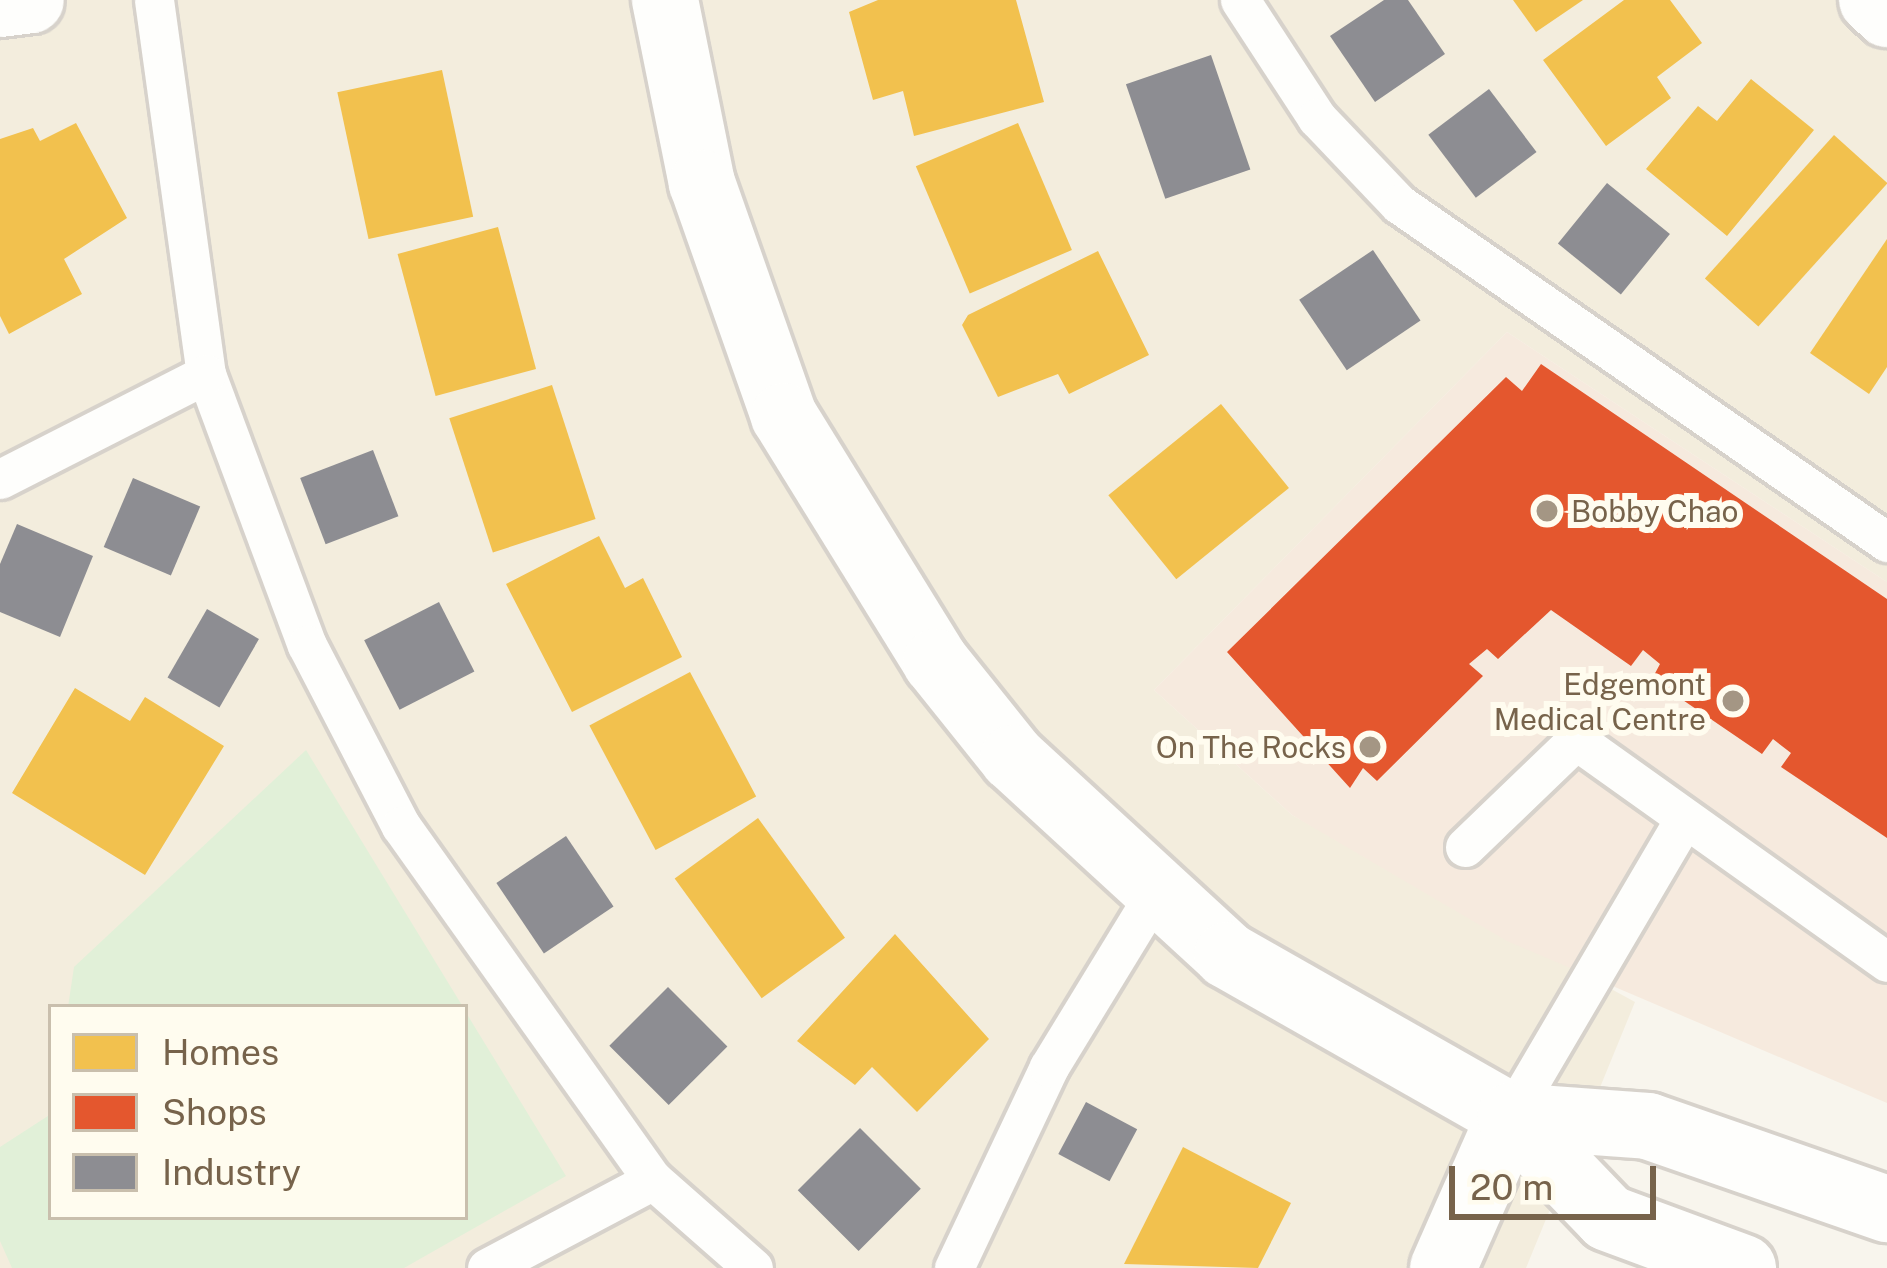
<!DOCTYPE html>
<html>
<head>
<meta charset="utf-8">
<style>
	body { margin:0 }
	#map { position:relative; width:1887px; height:1268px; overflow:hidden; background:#f8f5ed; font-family:"Public Sans",sans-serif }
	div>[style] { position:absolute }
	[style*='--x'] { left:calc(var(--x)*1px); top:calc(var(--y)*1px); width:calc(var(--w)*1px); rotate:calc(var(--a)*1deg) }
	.residential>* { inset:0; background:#f3eddd }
	.commercial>* { inset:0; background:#f6eade }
	.green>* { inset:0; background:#e1f0d8 }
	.homes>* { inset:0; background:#f2c14e; transform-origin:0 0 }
	.shops>* { inset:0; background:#e4572e }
	.industry>* { inset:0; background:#8d8d92; transform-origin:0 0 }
	.roads { filter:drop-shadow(3px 0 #d7d2cb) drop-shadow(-3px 0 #d7d2cb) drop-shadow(0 3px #d7d2cb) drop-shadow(0 -3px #d7d2cb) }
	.lane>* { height:39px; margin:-19.5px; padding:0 19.5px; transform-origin:19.5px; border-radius:19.5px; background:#fefefc }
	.street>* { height:66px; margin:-33px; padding:0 33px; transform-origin:33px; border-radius:33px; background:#fefefc }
	.secondary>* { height:66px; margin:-33px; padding:0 33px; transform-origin:33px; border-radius:33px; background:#fefefc }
	.dots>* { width:33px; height:33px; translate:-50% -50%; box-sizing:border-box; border:6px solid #fffcef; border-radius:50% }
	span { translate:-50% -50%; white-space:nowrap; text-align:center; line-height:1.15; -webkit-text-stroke:12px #fffcef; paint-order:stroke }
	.poi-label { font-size:30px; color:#77634b }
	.left { translate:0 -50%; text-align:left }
	.right { translate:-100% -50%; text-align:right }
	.legend { position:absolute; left:48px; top:1004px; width:420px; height:216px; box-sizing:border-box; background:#fffcef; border:3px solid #c9bfad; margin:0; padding:15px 21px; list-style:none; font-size:36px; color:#77634b }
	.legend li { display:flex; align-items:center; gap:24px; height:60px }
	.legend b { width:60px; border:3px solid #c9bfad }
	.scale { position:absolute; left:1449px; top:1166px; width:207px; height:54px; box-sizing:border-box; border:6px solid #77634b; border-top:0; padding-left:15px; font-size:36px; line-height:42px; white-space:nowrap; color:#77634b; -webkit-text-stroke:9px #fffcef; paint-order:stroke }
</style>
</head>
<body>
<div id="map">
	<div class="residential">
		<i style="clip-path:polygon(evenodd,0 0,1887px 0,1887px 582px,1507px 332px,1154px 690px,1292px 815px,1635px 1002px,1526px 1268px,0 1268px,0 0,51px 1007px,465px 1007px,465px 1217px,51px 1217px,51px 1007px)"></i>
	</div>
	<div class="commercial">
		<i style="clip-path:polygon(1507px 332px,1887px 582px,1887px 1103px,1507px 941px,1292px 815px,1154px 690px)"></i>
	</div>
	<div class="green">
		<i style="clip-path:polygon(306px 750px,463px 1007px,68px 1007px,74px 967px)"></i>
		<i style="clip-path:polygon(465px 1011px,566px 1176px,404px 1268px,12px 1268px,0 1241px,0 1147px,51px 1114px,51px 1217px,465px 1217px)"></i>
	</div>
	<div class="homes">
		<i style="clip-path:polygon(878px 0,1016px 0,1044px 102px,914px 136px,903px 91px,873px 100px,849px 12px)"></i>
		<i style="clip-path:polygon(1513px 0,1583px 0,1536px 32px)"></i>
		<i style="clip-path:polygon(1624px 0,1670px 0,1702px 43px,1657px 77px,1671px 98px,1606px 146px,1543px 60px)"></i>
		<i style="left:442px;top:70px;width:150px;height:107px;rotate:78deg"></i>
		<i style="clip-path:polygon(1751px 79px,1814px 130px,1727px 236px,1646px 169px,1698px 106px,1717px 121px)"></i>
		<i style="clip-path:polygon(76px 123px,127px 218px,64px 259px,82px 294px,9px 334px,0 316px,0 139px,33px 128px,40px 141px)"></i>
		<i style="left:1018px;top:123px;width:138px;height:111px;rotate:67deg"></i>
		<i style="left:1834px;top:135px;width:72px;height:193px;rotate:42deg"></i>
		<i style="left:498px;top:227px;width:147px;height:104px;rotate:75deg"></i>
		<i style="clip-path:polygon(1887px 239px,1887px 367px,1869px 394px,1810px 353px)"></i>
		<i style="clip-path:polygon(1098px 251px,1149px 355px,1069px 394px,1058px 374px,998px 397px,962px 325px,968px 315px)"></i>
		<i style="left:552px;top:385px;width:141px;height:108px;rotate:72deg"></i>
		<i style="left:1221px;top:404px;width:108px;height:145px;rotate:51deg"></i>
		<i style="clip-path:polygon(599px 536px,625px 588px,643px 578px,682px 657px,572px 712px,506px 584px)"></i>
		<i style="left:690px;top:672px;width:141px;height:114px;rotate:62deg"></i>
		<i style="clip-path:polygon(75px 688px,130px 721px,145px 697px,224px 746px,145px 875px,12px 793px)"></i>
		<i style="left:758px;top:818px;width:148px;height:103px;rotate:54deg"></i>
		<i style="clip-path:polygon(895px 934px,989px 1039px,917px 1112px,872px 1067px,855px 1085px,797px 1041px)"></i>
		<i style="clip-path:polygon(1183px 1147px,1291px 1203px,1258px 1268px,1124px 1264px)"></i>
	</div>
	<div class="shops">
		<i style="clip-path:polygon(1541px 364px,1887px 599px,1887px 838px,1781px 767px,1791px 753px,1773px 739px,1762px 754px,1652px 679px,1660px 664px,1643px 650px,1631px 666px,1551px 610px,1498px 659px,1487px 649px,1469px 664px,1483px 676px,1377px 781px,1363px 768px,1350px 788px,1227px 652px,1506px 377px,1522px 391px)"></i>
	</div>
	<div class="industry">
		<i style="clip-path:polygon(1384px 0,1408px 0,1445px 54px,1375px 102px,1330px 36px)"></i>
		<i style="left:1211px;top:55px;width:121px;height:90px;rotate:71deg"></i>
		<i style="left:1489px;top:89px;width:79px;height:76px;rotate:53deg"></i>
		<i style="left:1607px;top:183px;width:81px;height:78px;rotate:39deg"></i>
		<i style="left:1373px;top:250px;width:85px;height:89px;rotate:56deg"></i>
		<i style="left:373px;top:450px;width:71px;height:78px;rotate:69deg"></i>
		<i style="left:133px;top:478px;width:73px;height:75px;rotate:23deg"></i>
		<i style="clip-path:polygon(17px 524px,93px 556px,60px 637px,0 612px,0 564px)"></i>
		<i style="left:439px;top:602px;width:78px;height:84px;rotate:63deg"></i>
		<i style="left:207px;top:609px;width:60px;height:79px;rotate:30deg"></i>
		<i style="left:566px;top:836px;width:85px;height:84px;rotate:56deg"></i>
		<i style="left:668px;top:987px;width:84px;height:83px;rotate:45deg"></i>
		<i style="left:1086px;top:1102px;width:58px;height:59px;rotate:28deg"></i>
		<i style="left:860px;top:1128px;width:86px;height:88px;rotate:45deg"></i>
	</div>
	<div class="roads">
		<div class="lane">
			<i style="--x:154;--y:0;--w:378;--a:82.1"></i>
			<i style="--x:206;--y:374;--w:289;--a:69.6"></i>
			<i style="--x:307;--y:645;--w:204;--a:62.6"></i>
			<i style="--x:401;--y:826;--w:435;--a:54.6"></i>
			<i style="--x:653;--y:1180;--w:133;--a:41.3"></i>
			<i style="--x:1240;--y:0;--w:141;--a:56.9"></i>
			<i style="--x:1317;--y:118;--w:119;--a:46.4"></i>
			<i style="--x:1399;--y:204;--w:594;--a:34.71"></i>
			<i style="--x:0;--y:479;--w:231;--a:-27"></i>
			<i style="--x:1465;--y:847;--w:154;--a:-43.9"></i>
			<i style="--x:1576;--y:740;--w:382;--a:35.5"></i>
			<i style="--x:1510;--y:1116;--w:344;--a:-59.6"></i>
			<i style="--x:487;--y:1268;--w:188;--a:-27.9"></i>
			<i style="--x:954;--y:1268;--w:222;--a:-64.7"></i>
			<i style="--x:1049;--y:1067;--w:202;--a:-58.6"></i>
		</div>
		<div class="street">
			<i style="--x:1872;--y:0;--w:21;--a:43"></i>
			<i style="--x:0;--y:4;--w:31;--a:-7"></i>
			<i style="--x:1443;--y:1268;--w:166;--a:-66.2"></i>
		</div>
		<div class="secondary">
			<i style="--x:665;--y:0;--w:187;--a:78.6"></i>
			<i style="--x:702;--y:183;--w:247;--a:70.6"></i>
			<i style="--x:784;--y:416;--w:289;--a:58.3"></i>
			<i style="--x:936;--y:662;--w:123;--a:51.3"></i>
			<i style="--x:1013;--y:758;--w:291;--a:42.6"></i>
			<i style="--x:1227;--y:955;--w:326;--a:29.6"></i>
			<i style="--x:1510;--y:1116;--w:141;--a:46.1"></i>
			<i style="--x:1608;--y:1218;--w:144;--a:20.3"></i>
			<i style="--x:1510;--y:1116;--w:138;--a:4.1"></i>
			<i style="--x:1648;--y:1126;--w:253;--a:19.2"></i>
		</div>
	</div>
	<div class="dots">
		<i style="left:1547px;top:511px;background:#a49684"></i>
		<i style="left:1733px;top:701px;background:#a49684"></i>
		<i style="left:1370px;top:747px;background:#a49684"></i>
	</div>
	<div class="poi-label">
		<span class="left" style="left:1571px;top:511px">Bobby Chao</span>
		<span class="right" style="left:1706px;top:701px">Edgemont<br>Medical Centre</span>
		<span class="right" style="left:1346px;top:747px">On The Rocks</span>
	</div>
	<ul class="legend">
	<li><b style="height:33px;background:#f2c14e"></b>Homes</li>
	<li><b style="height:33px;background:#e4572e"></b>Shops</li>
	<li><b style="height:33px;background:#8d8d92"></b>Industry</li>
	</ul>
	<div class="scale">20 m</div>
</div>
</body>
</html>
